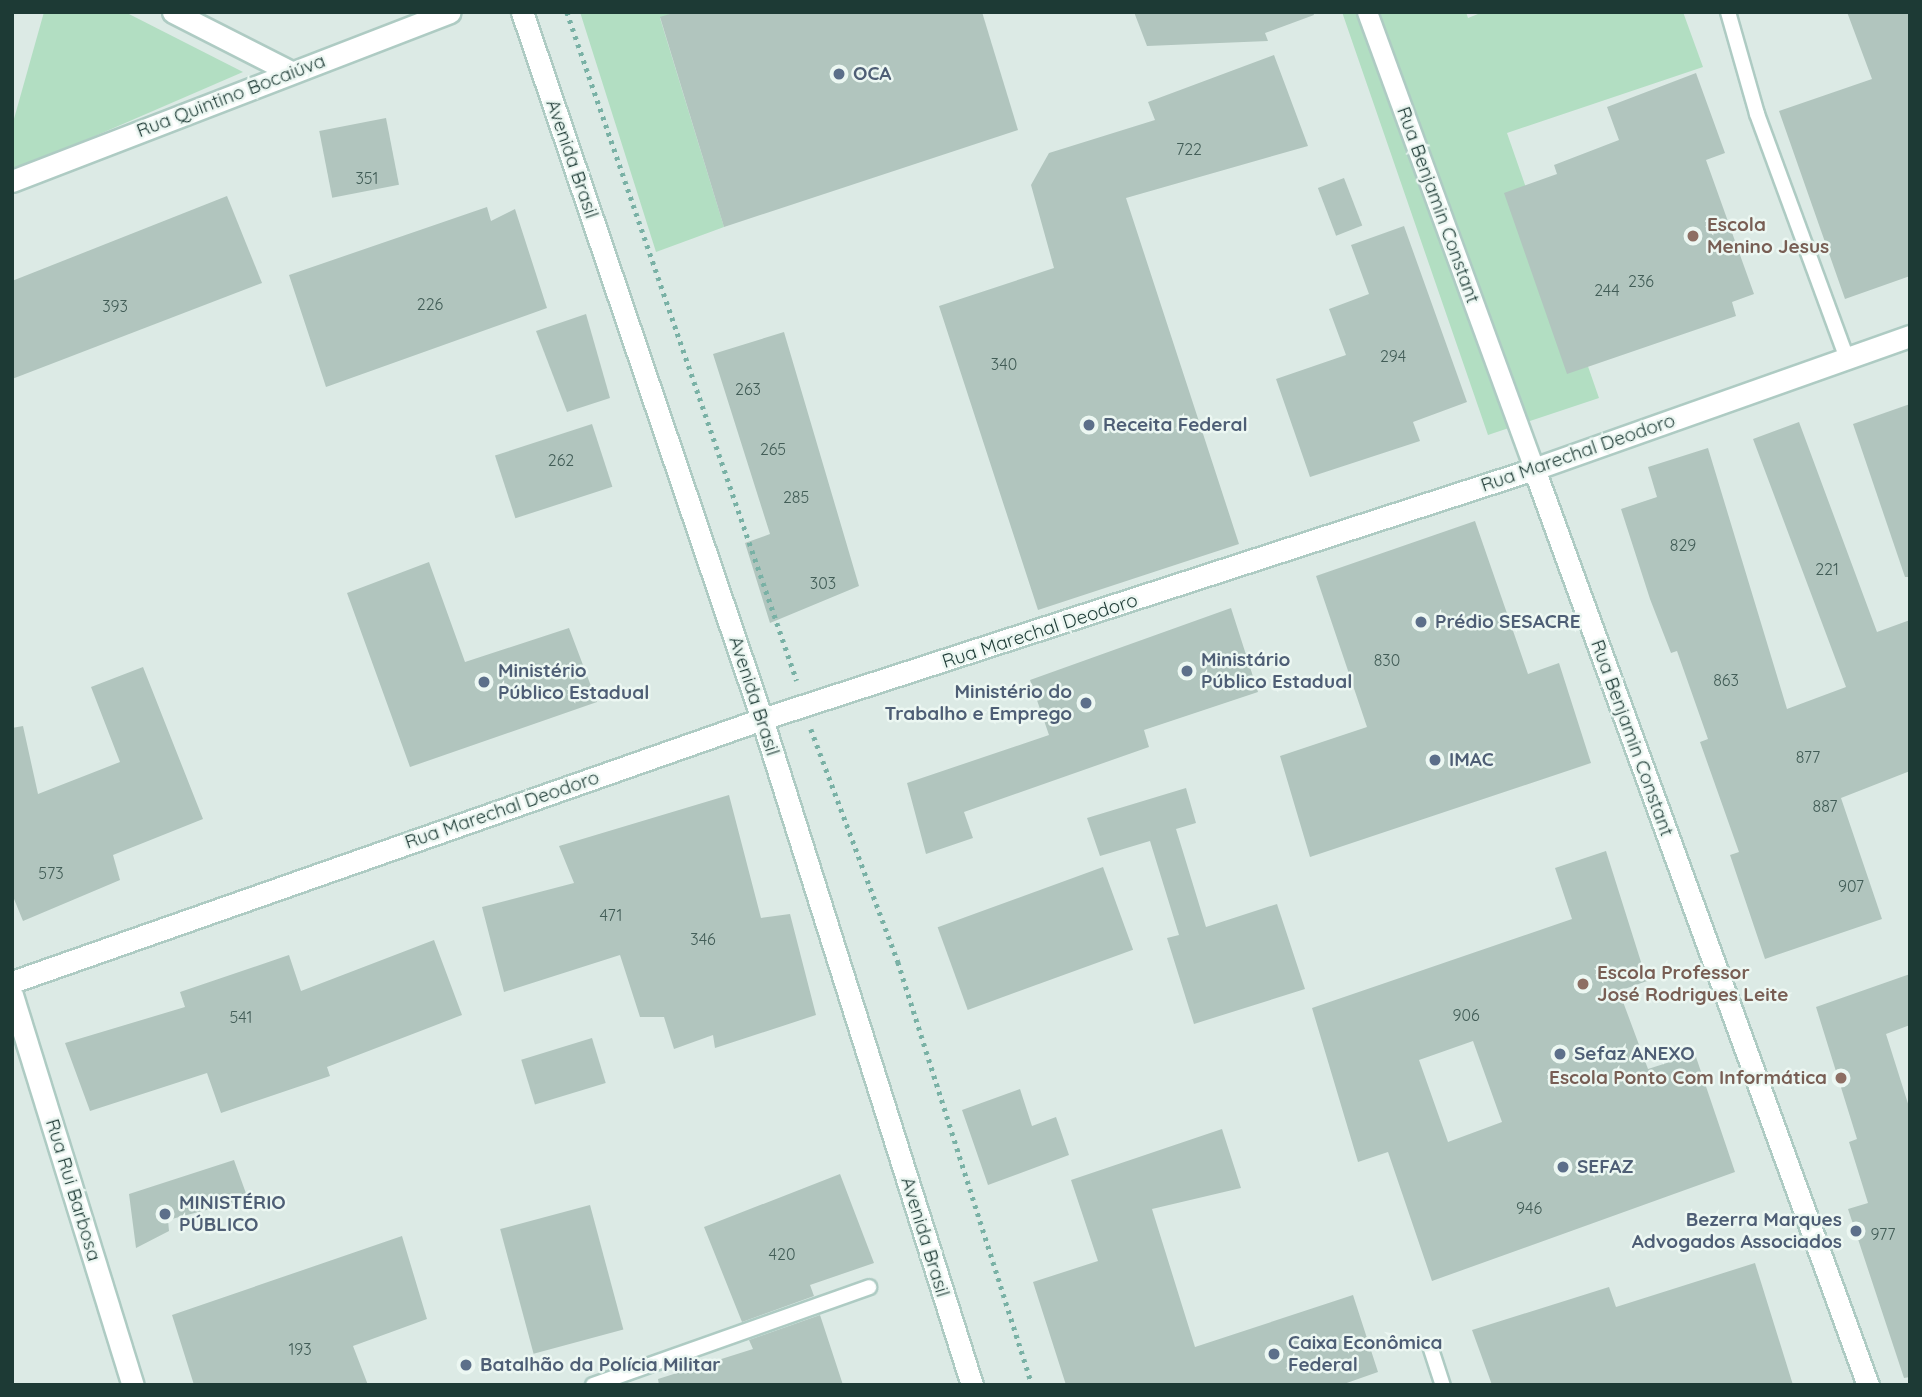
<!DOCTYPE html>
<html>
<head>
<meta charset="utf-8">
<style>
	body { margin:0 }
	#map { position:relative; width:1922px; height:1397px; overflow:hidden; background:#dceae5; font-family:Quicksand,sans-serif }
	div>[style] { position:absolute }
	[style*='--x'] { left:calc(var(--x)*1px); top:calc(var(--y)*1px); width:calc(var(--w)*1px); rotate:calc(var(--a)*1deg) }
	.green>* { inset:0; background:#b2dec2 }
	.building>* { inset:0; background:#b1c5be; transform-origin:0 0 }
	.path>* { height:4.5px; margin-top:-2.25px; transform-origin:0; background:repeating-linear-gradient(90deg,#79b1a5 0 3.5px,transparent 0 8.5px) }
	.roads { filter:drop-shadow(2px 0 #aecbc3) drop-shadow(-2px 0 #aecbc3) drop-shadow(0 2px #aecbc3) drop-shadow(0 -2px #aecbc3) }
	.service>* { height:14px; margin:-7px; padding:0 7px; transform-origin:7px; border-radius:7px; background:#fff }
	.pedestrian>* { height:19px; margin:-9.5px; padding:0 9.5px; transform-origin:9.5px; border-radius:9.5px; background:#fff }
	.minor>* { height:21px; margin:-10.5px; padding:0 10.5px; transform-origin:10.5px; border-radius:10.5px; background:#fff }
	.tertiary>* { height:21px; margin:-10.5px; padding:0 10.5px; transform-origin:10.5px; border-radius:10.5px; background:#fff }
	.secondary>* { height:21px; margin:-10.5px; padding:0 10.5px; transform-origin:10.5px; border-radius:10.5px; background:#fff }
	.dots>* { width:19px; height:19px; translate:-50% -50%; box-sizing:border-box; border:4px solid #ecf7f2; border-radius:50% }
	span { translate:-50% -50%; white-space:nowrap; text-align:center; line-height:1.15; -webkit-text-stroke:5px #ecf7f2; paint-order:stroke }
	.number-label { font-size:16px; color:#425d57 }
	.number-label span { -webkit-text-stroke-width:0 }
	.service-label { font-size:19px; color:#4e5e75; font-weight:700 }
	.left { translate:0 -50%; text-align:left }
	.right { translate:-100% -50%; text-align:right }
	.street-label { font-size:19px; color:#1d3a35 }
	.education-label { font-size:19px; color:#785e54; font-weight:700 }
	.frame { position:absolute; inset:0; border:14px solid #1d3a35; pointer-events:none }
</style>
</head>
<body>
<div id="map">
	<div class="green">
		<i style="clip-path:polygon(44px 12px,125px 12px,243px 72px,12px 172px,12px 126px)"></i>
		<i style="clip-path:polygon(580px 12px,676px 12px,660px 18px,724px 227px,656px 252px)"></i>
		<i style="clip-path:polygon(1342px 12px,1466px 12px,1468px 18px,1483px 12px,1683px 12px,1703px 67px,1507px 133px,1599px 398px,1488px 435px)"></i>
	</div>
	<div class="building">
		<i style="clip-path:polygon(676px 12px,982px 12px,1018px 130px,724px 227px,660px 17px)"></i>
		<i style="clip-path:polygon(1134px 12px,1313px 12px,1314px 15px,1265px 33px,1268px 41px,1147px 46px)"></i>
		<i style="clip-path:polygon(1847px 12px,1910px 12px,1910px 276px,1845px 299px,1779px 111px,1872px 79px)"></i>
		<i style="clip-path:polygon(1274px 55px,1308px 146px,1126px 198px,1239px 544px,1038px 610px,939px 306px,1054px 268px,1031px 185px,1049px 153px,1155px 120px,1148px 102px)"></i>
		<i style="clip-path:polygon(1696px 73px,1725px 153px,1706px 160px,1754px 294px,1732px 302px,1736px 316px,1567px 374px,1504px 193px,1557px 174px,1554px 165px,1619px 140px,1607px 107px)"></i>
		<i style="left:386px;top:118px;width:68px;height:68px;rotate:79deg"></i>
		<i style="left:1344px;top:178px;width:51px;height:28px;rotate:69deg"></i>
		<i style="clip-path:polygon(227px 196px,262px 283px,12px 379px,12px 281px)"></i>
		<i style="clip-path:polygon(487px 207px,491px 221px,515px 209px,547px 308px,326px 387px,289px 275px)"></i>
		<i style="clip-path:polygon(1404px 226px,1467px 402px,1413px 422px,1420px 441px,1310px 477px,1276px 379px,1346px 355px,1329px 309px,1369px 294px,1351px 245px)"></i>
		<i style="clip-path:polygon(586px 314px,610px 398px,567px 412px,536px 331px)"></i>
		<i style="clip-path:polygon(784px 332px,859px 586px,770px 623px,745px 543px,770px 534px,713px 354px)"></i>
		<i style="clip-path:polygon(1910px 404px,1910px 577px,1905px 577px,1853px 424px)"></i>
		<i style="clip-path:polygon(1799px 422px,1877px 632px,1910px 620px,1910px 771px,1841px 798px,1882px 919px,1765px 959px,1730px 855px,1739px 852px,1700px 742px,1708px 739px,1677px 651px,1671px 653px,1650px 599px,1621px 509px,1657px 497px,1648px 467px,1708px 448px,1787px 709px,1846px 687px,1753px 439px)"></i>
		<i style="left:592px;top:424px;width:66px;height:102px;rotate:72deg"></i>
		<i style="clip-path:polygon(1475px 521px,1528px 674px,1559px 663px,1591px 763px,1310px 857px,1280px 756px,1367px 727px,1316px 576px)"></i>
		<i style="clip-path:polygon(429px 562px,465px 662px,569px 628px,597px 702px,410px 767px,347px 593px)"></i>
		<i style="clip-path:polygon(1231px 608px,1258px 692px,1144px 730px,1149px 747px,964px 812px,973px 838px,926px 854px,907px 783px,1049px 735px,1030px 680px)"></i>
		<i style="clip-path:polygon(143px 667px,203px 819px,113px 855px,120px 880px,23px 921px,12px 894px,12px 728px,23px 726px,38px 794px,120px 762px,91px 687px)"></i>
		<i style="clip-path:polygon(1186px 788px,1196px 823px,1176px 829px,1206px 927px,1277px 904px,1305px 989px,1194px 1024px,1167px 938px,1179px 935px,1150px 841px,1100px 856px,1087px 818px)"></i>
		<i style="clip-path:polygon(729px 795px,761px 918px,790px 914px,816px 1015px,715px 1048px,713px 1035px,674px 1049px,664px 1017px,640px 1017px,620px 955px,504px 992px,482px 907px,574px 883px,559px 846px)"></i>
		<i style="clip-path:polygon(evenodd,1606px 851px,1647px 981px,1619px 991px,1648px 1069px,1695px 1054px,1735px 1172px,1432px 1281px,1388px 1152px,1358px 1162px,1312px 1008px,1572px 919px,1555px 868px,1606px 851px,1473px 1041px,1502px 1122px,1448px 1142px,1419px 1060px,1473px 1041px)"></i>
		<i style="left:1103px;top:867px;width:88px;height:176px;rotate:70deg"></i>
		<i style="clip-path:polygon(434px 940px,462px 1015px,327px 1067px,330px 1076px,221px 1113px,207px 1073px,90px 1111px,65px 1043px,185px 1007px,180px 992px,289px 955px,301px 991px)"></i>
		<i style="clip-path:polygon(1910px 974px,1910px 1025px,1886px 1034px,1910px 1110px,1910px 1377px,1904px 1378px,1848px 1209px,1868px 1203px,1849px 1142px,1857px 1139px,1816px 1007px)"></i>
		<i style="left:592px;top:1038px;width:47px;height:74px;rotate:73deg"></i>
		<i style="clip-path:polygon(1020px 1089px,1032px 1126px,1056px 1117px,1069px 1155px,988px 1185px,962px 1110px)"></i>
		<i style="clip-path:polygon(1222px 1129px,1241px 1188px,1152px 1209px,1195px 1347px,1353px 1295px,1378px 1372px,1341px 1385px,1066px 1385px,1033px 1282px,1098px 1261px,1071px 1180px)"></i>
		<i style="clip-path:polygon(234px 1160px,248px 1199px,168px 1220px,169px 1231px,136px 1248px,129px 1194px)"></i>
		<i style="clip-path:polygon(840px 1174px,874px 1263px,810px 1285px,814px 1296px,742px 1322px,704px 1227px)"></i>
		<i style="left:590px;top:1205px;width:129px;height:93px;rotate:75deg"></i>
		<i style="clip-path:polygon(402px 1236px,427px 1319px,353px 1346px,368px 1385px,194px 1385px,172px 1315px)"></i>
		<i style="clip-path:polygon(1755px 1263px,1793px 1385px,1492px 1385px,1472px 1330px,1609px 1287px,1616px 1307px)"></i>
		<i style="clip-path:polygon(820px 1315px,843px 1385px,659px 1385px,658px 1379px,753px 1349px,749px 1340px)"></i>
	</div>
	<div class="path">
		<i style="--x:567;--y:12;--w:707;--a:71.03"></i>
		<i style="--x:811;--y:729;--w:249;--a:69.5"></i>
		<i style="--x:898;--y:962;--w:444;--a:72.4"></i>
	</div>
	<div class="roads">
		<div class="service">
			<i style="--x:1728;--y:12;--w:106;--a:74.1"></i>
			<i style="--x:1757;--y:114;--w:260;--a:69.8"></i>
			<i style="--x:1431;--y:1349;--w:38;--a:72"></i>
			<i style="--x:593;--y:1385;--w:293;--a:-19.5"></i>
		</div>
		<div class="pedestrian">
			<i style="--x:1367;--y:12;--w:487;--a:69.9"></i>
		</div>
		<div class="minor">
			<i style="--x:173;--y:12;--w:132;--a:27"></i>
			<i style="--x:12;--y:181;--w:469;--a:-21.1"></i>
			<i style="--x:1534;--y:469;--w:975;--a:69.97"></i>
		</div>
		<div class="tertiary">
			<i style="--x:522;--y:12;--w:747;--a:71.25"></i>
			<i style="--x:762;--y:719;--w:698;--a:72.5"></i>
			<i style="--x:12;--y:995;--w:408;--a:72.8"></i>
		</div>
		<div class="secondary">
			<i style="--x:12;--y:982;--w:795;--a:-19.32"></i>
			<i style="--x:762;--y:719;--w:811;--a:-17.94"></i>
			<i style="--x:1534;--y:469;--w:399;--a:-19.5"></i>
		</div>
	</div>
	<div class="dots">
		<i style="left:839px;top:74px;background:#5c6f8a"></i>
		<i style="left:1693px;top:236px;background:#8d6e63"></i>
		<i style="left:1089px;top:425px;background:#5c6f8a"></i>
		<i style="left:1421px;top:622px;background:#5c6f8a"></i>
		<i style="left:1187px;top:671px;background:#5c6f8a"></i>
		<i style="left:484px;top:682px;background:#5c6f8a"></i>
		<i style="left:1086px;top:703px;background:#5c6f8a"></i>
		<i style="left:1435px;top:760px;background:#5c6f8a"></i>
		<i style="left:1583px;top:984px;background:#8d6e63"></i>
		<i style="left:1560px;top:1054px;background:#5c6f8a"></i>
		<i style="left:1841px;top:1078px;background:#8d6e63"></i>
		<i style="left:1563px;top:1167px;background:#5c6f8a"></i>
		<i style="left:165px;top:1214px;background:#5c6f8a"></i>
		<i style="left:1856px;top:1231px;background:#5c6f8a"></i>
		<i style="left:1274px;top:1354px;background:#5c6f8a"></i>
		<i style="left:466px;top:1365px;background:#5c6f8a"></i>
	</div>
	<div class="number-label">
		<span style="left:1189px;top:149px">722</span>
		<span style="left:367px;top:178px">351</span>
		<span style="left:1641px;top:281px">236</span>
		<span style="left:1607px;top:290px">244</span>
		<span style="left:430px;top:304px">226</span>
		<span style="left:115px;top:306px">393</span>
		<span style="left:1393px;top:356px">294</span>
		<span style="left:1004px;top:364px">340</span>
		<span style="left:748px;top:389px">263</span>
		<span style="left:773px;top:449px">265</span>
		<span style="left:561px;top:460px">262</span>
		<span style="left:796px;top:497px">285</span>
		<span style="left:1683px;top:545px">829</span>
		<span style="left:1827px;top:569px">221</span>
		<span style="left:823px;top:583px">303</span>
		<span style="left:1387px;top:660px">830</span>
		<span style="left:1726px;top:680px">863</span>
		<span style="left:1808px;top:757px">877</span>
		<span style="left:1825px;top:806px">887</span>
		<span style="left:51px;top:873px">573</span>
		<span style="left:1851px;top:886px">907</span>
		<span style="left:611px;top:915px">471</span>
		<span style="left:703px;top:939px">346</span>
		<span style="left:1466px;top:1015px">906</span>
		<span style="left:241px;top:1017px">541</span>
		<span style="left:1529px;top:1208px">946</span>
		<span style="left:1883px;top:1234px">977</span>
		<span style="left:782px;top:1254px">420</span>
		<span style="left:300px;top:1349px">193</span>
	</div>
	<div class="service-label">
		<span class="left" style="left:853px;top:74px">OCA</span>
		<span class="left" style="left:1103px;top:425px">Receita Federal</span>
		<span class="left" style="left:1435px;top:622px">Prédio SESACRE</span>
		<span class="left" style="left:1201px;top:671px">Ministário<br>Público Estadual</span>
		<span class="left" style="left:498px;top:682px">Ministério<br>Público Estadual</span>
		<span class="right" style="left:1072px;top:703px">Ministério do<br>Trabalho e Emprego</span>
		<span class="left" style="left:1449px;top:760px">IMAC</span>
		<span class="left" style="left:1574px;top:1054px">Sefaz ANEXO</span>
		<span class="left" style="left:1577px;top:1167px">SEFAZ</span>
		<span class="left" style="left:179px;top:1214px">MINISTÉRIO<br>PÚBLICO</span>
		<span class="right" style="left:1842px;top:1231px">Bezerra Marques<br>Advogados Associados</span>
		<span class="left" style="left:1288px;top:1354px">Caixa Econômica<br>Federal</span>
		<span class="left" style="left:480px;top:1365px">Batalhão da Polícia Militar</span>
	</div>
	<div class="street-label">
		<span style="left:231px;top:96px;rotate:-21deg">Rua Quintino Bocaiúva</span>
		<span style="left:572px;top:159px;rotate:71deg">Avenida Brasil</span>
		<span style="left:1438px;top:205px;rotate:70deg">Rua Benjamin Constant</span>
		<span style="left:1578px;top:453px;rotate:-19deg">Rua Marechal Deodoro</span>
		<span style="left:1040px;top:631px;rotate:-18deg">Rua Marechal Deodoro</span>
		<span style="left:754px;top:696px;rotate:72deg">Avenida Brasil</span>
		<span style="left:1632px;top:738px;rotate:70deg">Rua Benjamin Constant</span>
		<span style="left:502px;top:810px;rotate:-19deg">Rua Marechal Deodoro</span>
		<span style="left:73px;top:1190px;rotate:73deg">Rua Rui Barbosa</span>
		<span style="left:925px;top:1237px;rotate:73deg">Avenida Brasil</span>
	</div>
	<div class="education-label">
		<span class="left" style="left:1707px;top:236px">Escola<br>Menino Jesus</span>
		<span class="left" style="left:1597px;top:984px">Escola Professor<br>José Rodrigues Leite</span>
		<span class="right" style="left:1827px;top:1078px">Escola Ponto Com Informática</span>
	</div>
	<div class="frame"></div>
</div>
</body>
</html>
